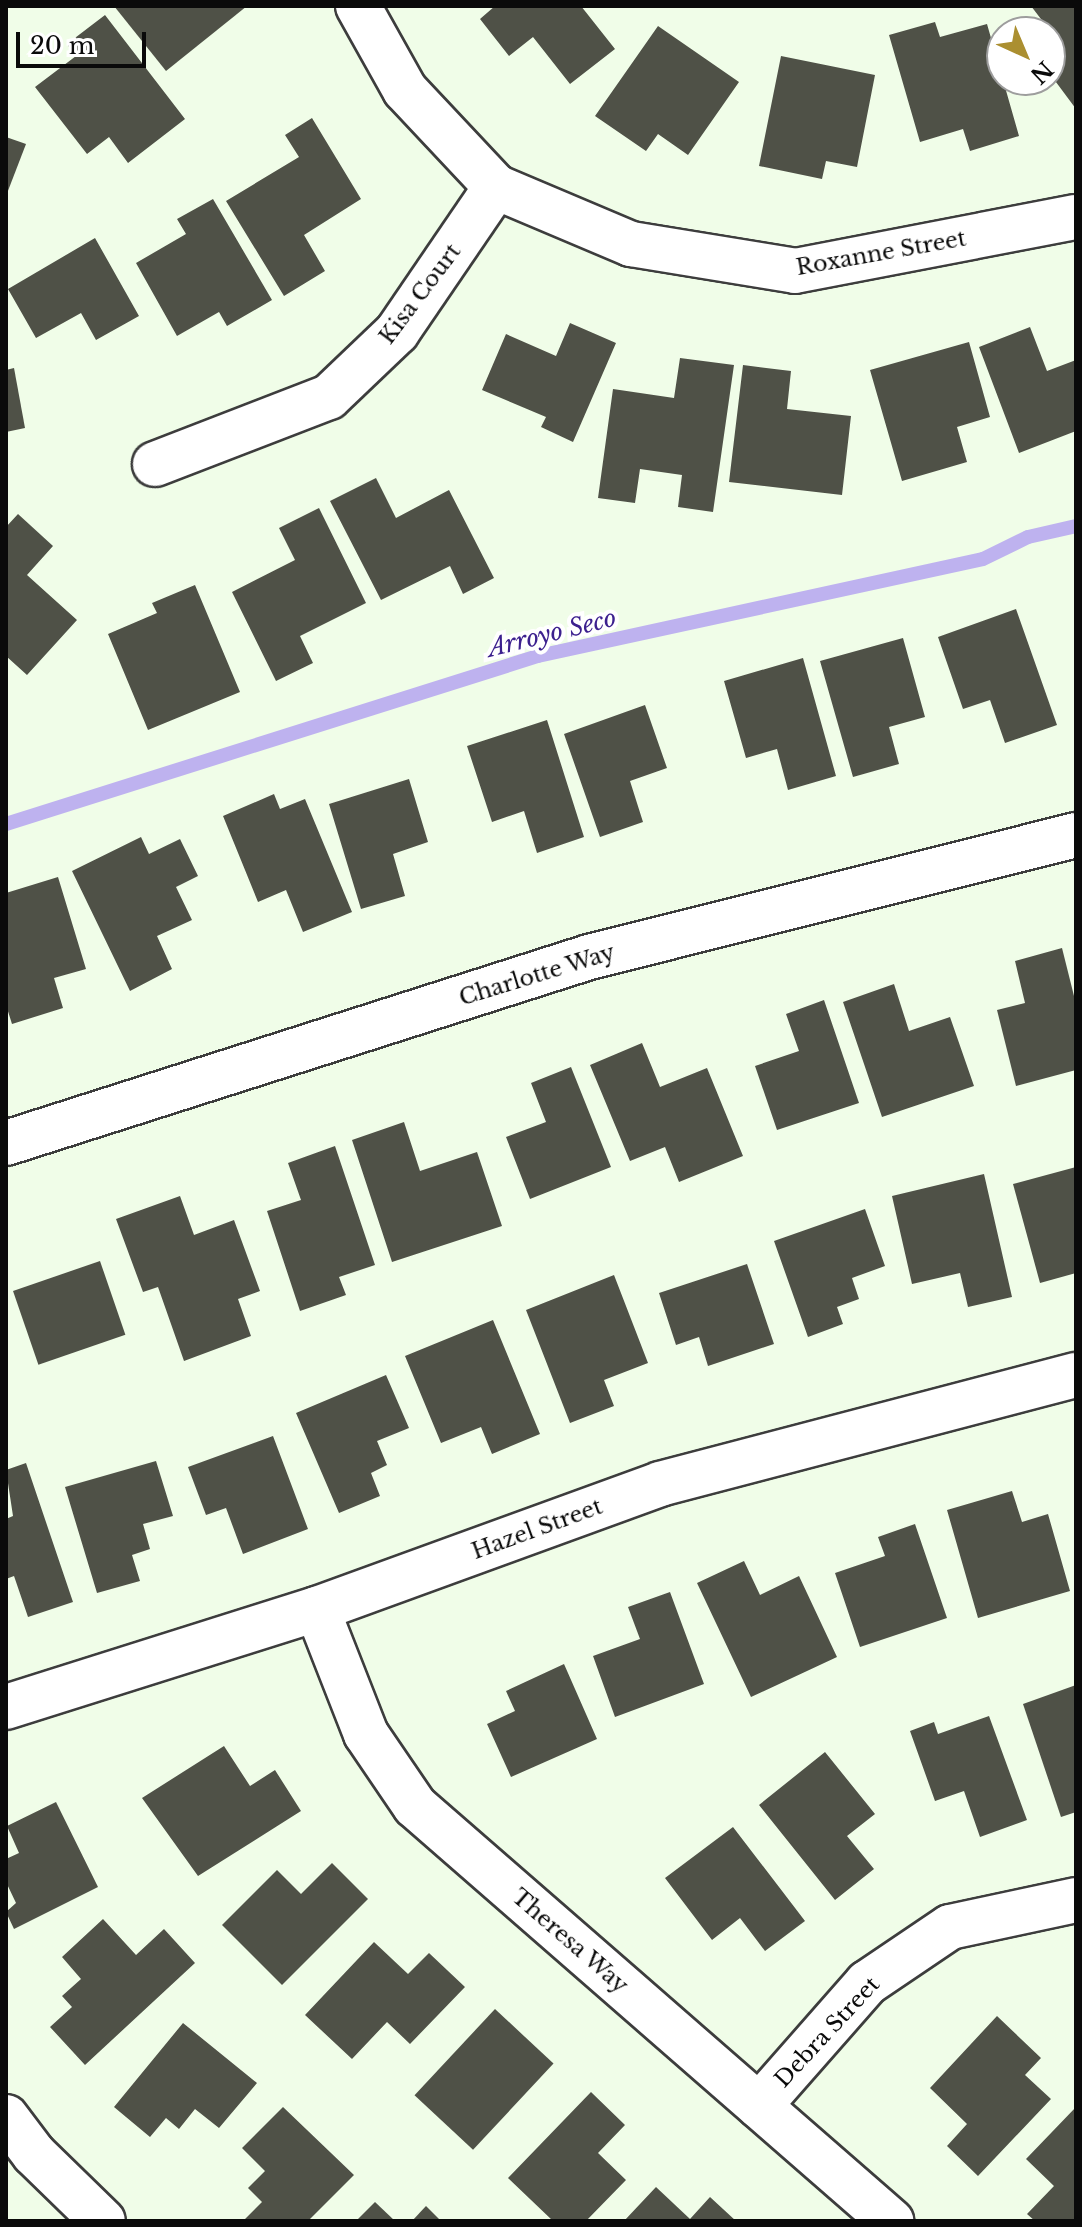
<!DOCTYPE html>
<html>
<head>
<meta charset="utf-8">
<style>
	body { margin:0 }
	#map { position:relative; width:1082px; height:2227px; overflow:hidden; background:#f0fde8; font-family:"Libre Baskerville",serif }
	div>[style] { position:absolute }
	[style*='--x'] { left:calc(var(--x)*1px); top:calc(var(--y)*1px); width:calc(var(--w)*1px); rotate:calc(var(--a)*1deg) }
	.stream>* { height:14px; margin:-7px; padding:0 7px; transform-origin:7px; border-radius:7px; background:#beb2ef }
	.building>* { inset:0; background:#4f5147; transform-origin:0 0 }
	.roads { filter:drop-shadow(2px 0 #3d3d3d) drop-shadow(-2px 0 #3d3d3d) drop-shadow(0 2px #3d3d3d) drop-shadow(0 -2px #3d3d3d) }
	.minor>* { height:44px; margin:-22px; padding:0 22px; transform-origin:22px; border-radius:22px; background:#fff }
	span { translate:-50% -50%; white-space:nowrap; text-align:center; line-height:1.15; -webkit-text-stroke:8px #fff; paint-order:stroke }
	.street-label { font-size:22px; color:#0a0a0a }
	.water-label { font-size:24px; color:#3c208e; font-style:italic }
	.frame { position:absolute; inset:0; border:8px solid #0a0a0a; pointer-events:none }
	.north { position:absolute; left:986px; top:16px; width:80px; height:80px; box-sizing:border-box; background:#fff; border:2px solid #9d9d9d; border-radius:50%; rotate:136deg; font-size:22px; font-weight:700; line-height:32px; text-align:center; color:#0a0a0a }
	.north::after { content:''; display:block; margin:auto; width:28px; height:36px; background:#ab8f30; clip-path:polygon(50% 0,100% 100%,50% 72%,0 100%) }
	.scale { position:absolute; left:16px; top:32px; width:130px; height:36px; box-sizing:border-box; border:4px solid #0a0a0a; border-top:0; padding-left:10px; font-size:24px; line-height:28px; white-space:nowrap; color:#0a0a0a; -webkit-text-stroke:6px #fff; paint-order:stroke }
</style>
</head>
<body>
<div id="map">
	<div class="stream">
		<i style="--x:6;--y:824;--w:558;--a:-17.53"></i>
		<i style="--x:538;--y:656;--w:455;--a:-12.3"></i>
		<i style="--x:983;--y:559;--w:50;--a:-26.1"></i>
		<i style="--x:1028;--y:537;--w:49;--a:-12.9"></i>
	</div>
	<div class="building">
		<i style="clip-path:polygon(114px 6px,247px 6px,166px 71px)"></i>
		<i style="clip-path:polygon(495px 6px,581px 6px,615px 49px,570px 84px,533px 37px,509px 56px,480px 19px)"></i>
		<i style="clip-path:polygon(1031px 6px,1076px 6px,1076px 109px,1050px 74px,1050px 32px,1033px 32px,1044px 23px)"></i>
		<i style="clip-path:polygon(105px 15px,185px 119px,128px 163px,109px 137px,87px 154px,35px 87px,76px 56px,67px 44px)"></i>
		<i style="clip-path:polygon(935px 22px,940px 37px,987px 24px,1019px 136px,970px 151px,963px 129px,920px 142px,889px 35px)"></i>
		<i style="clip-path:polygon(658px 26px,739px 82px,688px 155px,658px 134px,646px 151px,595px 116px)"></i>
		<i style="clip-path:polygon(781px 56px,875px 75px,857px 167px,826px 161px,822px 179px,759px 166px)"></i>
		<i style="clip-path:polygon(312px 118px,361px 199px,304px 235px,325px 271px,284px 296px,226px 201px,299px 157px,285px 135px)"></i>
		<i style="clip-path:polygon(6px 137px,26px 144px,6px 196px)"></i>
		<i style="clip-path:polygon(213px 199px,272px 300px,227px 326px,219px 312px,177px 336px,136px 263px,186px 234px,177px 219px)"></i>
		<i style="clip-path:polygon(95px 238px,139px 316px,96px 340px,81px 313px,36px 338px,8px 289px)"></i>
		<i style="clip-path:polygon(570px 323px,616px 343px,573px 442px,541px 427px,546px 417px,482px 390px,506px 334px,556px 356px)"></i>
		<i style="clip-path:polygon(1030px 327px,1047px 371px,1076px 360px,1076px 431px,1019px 453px,979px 347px)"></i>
		<i style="clip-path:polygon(969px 342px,990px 417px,957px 427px,967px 462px,902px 481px,870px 370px)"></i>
		<i style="clip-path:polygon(680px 358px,734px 365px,713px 512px,678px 507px,682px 475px,640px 469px,635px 503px,598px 498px,613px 389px,674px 398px)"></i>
		<i style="clip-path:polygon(743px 365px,791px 371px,787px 409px,851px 416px,842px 495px,729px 482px)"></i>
		<i style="clip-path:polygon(14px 368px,25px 428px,6px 432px,6px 370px)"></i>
		<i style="clip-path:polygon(376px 478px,396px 518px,449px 490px,494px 578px,463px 594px,450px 566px,381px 600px,330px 501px)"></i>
		<i style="clip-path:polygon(319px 508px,366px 603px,300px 636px,313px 663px,276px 681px,232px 592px,295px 560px,279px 528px)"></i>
		<i style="clip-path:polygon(18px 514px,53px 546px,27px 575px,77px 620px,27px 675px,6px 656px,6px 527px)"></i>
		<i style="clip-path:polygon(195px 585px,240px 692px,148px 730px,108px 634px,157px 613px,152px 603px)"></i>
		<i style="clip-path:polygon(1016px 609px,1057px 725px,1005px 743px,990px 700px,963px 709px,938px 637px)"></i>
		<i style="clip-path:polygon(903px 638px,925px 717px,889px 727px,899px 764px,853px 777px,820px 661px)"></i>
		<i style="clip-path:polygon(803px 658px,836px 776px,788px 790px,777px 749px,746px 758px,724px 681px)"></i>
		<i style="clip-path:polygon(645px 705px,667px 768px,630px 781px,643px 822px,600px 837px,564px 734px)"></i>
		<i style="clip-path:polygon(547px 720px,584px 837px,537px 853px,524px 811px,492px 822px,467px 746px)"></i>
		<i style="clip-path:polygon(409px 779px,428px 842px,393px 854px,405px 896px,361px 909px,329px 804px)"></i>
		<i style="clip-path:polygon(274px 794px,280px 809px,305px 799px,352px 912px,303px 932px,286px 890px,258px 902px,223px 816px)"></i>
		<i style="clip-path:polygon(141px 837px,149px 854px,180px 839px,198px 876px,176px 887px,192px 920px,157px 936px,172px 969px,130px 991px,72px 871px)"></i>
		<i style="clip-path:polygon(58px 877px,86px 969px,54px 978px,63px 1008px,12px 1024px,6px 1005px,6px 893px)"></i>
		<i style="clip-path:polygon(1062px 948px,1076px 1004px,1076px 1070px,1016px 1086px,997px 1010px,1025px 1003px,1015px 961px)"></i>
		<i style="clip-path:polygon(894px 984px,909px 1031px,950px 1017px,974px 1086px,882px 1117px,843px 1002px)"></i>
		<i style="clip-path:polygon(824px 1000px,859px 1103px,777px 1130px,755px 1066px,799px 1051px,786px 1014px)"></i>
		<i style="clip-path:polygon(642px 1043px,660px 1087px,707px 1068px,743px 1156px,679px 1182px,665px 1147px,630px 1161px,590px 1065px)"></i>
		<i style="clip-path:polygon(571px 1067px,611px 1167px,530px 1199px,506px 1137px,546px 1122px,531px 1083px)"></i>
		<i style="clip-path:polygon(404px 1122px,420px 1171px,477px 1152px,502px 1226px,392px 1262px,352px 1140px)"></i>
		<i style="clip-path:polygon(335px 1146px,375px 1265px,339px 1277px,346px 1295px,300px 1311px,267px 1211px,301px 1200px,288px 1163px)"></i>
		<i style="clip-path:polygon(1076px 1167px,1076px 1273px,1040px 1283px,1013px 1184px)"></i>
		<i style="clip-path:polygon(984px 1174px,1012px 1297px,968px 1307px,960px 1273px,912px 1284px,892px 1196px)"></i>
		<i style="clip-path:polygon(180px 1196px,194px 1235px,234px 1220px,260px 1291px,238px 1299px,251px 1336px,184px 1361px,158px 1287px,143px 1292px,116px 1219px)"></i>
		<i style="clip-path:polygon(865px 1209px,885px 1266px,852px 1278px,859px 1299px,837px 1307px,843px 1324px,808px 1337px,774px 1241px)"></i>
		<i style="left:100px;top:1261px;width:78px;height:92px;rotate:71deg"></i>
		<i style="clip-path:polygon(747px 1264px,774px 1344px,708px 1366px,699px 1337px,676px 1345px,659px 1293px)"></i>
		<i style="clip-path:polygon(614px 1275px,648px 1363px,604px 1380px,614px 1406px,570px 1423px,526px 1310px)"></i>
		<i style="clip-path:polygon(493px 1320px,540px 1434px,492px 1454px,481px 1427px,441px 1443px,405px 1356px)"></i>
		<i style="clip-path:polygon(386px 1375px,409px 1428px,377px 1441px,387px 1465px,371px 1473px,380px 1496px,339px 1513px,296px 1413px)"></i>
		<i style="clip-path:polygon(273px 1436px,308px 1529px,243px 1554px,226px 1508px,206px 1515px,188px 1467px)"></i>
		<i style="clip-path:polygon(156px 1461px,173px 1516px,143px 1524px,150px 1549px,132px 1555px,140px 1581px,97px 1593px,65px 1487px)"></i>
		<i style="clip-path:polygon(26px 1463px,73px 1602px,28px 1617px,14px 1576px,6px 1579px,6px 1519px,13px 1516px,6px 1470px)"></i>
		<i style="clip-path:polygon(1012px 1491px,1022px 1522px,1048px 1514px,1070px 1591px,978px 1618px,947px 1510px)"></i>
		<i style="clip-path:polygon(915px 1524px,947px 1618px,860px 1647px,835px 1573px,885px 1556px,878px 1537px)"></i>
		<i style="clip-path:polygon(744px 1561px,760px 1595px,799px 1576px,837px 1657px,751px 1697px,697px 1583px)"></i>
		<i style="clip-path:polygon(670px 1592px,704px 1684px,615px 1717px,593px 1656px,640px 1639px,628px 1607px)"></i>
		<i style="clip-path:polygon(564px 1664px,597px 1739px,511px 1777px,487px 1724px,515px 1711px,506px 1691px)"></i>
		<i style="clip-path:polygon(1076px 1685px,1076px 1812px,1061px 1817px,1023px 1704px)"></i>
		<i style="clip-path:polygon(989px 1716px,1027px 1820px,980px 1837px,964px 1791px,935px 1801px,910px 1731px,934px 1722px,938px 1734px)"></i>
		<i style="clip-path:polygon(224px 1746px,250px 1786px,275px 1770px,301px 1811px,198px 1876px,142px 1798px)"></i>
		<i style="clip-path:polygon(825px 1752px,875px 1814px,847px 1836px,874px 1869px,835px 1900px,759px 1805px)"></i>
		<i style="clip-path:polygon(56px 1802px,98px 1887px,14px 1929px,6px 1912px,16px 1903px,6px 1882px,6px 1859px,19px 1853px,7px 1826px)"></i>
		<i style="clip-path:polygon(733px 1827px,805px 1921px,765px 1951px,740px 1918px,712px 1940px,665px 1878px)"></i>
		<i style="clip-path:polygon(332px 1863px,368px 1899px,282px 1985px,222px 1925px,277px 1870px,301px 1894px)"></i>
		<i style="clip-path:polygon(103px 1919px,136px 1955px,164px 1929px,195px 1963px,85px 2065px,50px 2027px,72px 2007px,62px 1996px,81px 1979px,62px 1957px)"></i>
		<i style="clip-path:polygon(374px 1942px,408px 1974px,429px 1953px,465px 1987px,410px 2044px,387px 2022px,352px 2059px,305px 2015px)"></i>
		<i style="left:495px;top:2009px;width:80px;height:118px;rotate:43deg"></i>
		<i style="clip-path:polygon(997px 2016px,1041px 2058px,1025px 2075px,1051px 2099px,978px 2176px,947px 2146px,967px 2124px,930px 2088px)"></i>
		<i style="clip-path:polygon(183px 2023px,257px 2083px,219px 2128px,195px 2109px,179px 2129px,166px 2118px,150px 2137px,114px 2107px)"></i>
		<i style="clip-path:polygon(591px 2092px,625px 2125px,598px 2153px,626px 2180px,586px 2221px,553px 2221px,508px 2178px)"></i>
		<i style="clip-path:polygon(283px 2107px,354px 2175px,308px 2221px,243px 2221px,262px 2202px,248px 2188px,265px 2171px,242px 2148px)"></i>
		<i style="clip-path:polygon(1076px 2107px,1076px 2221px,1035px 2221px,1027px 2214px,1054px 2186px,1026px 2159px)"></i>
		<i style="clip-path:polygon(656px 2187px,690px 2219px,710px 2197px,736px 2221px,624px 2221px)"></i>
		<i style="clip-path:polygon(375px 2202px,395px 2221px,356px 2221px)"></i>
		<i style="clip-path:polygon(426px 2206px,441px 2221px,412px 2221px)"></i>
	</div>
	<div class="roads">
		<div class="minor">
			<i style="--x:358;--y:6;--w:96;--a:60.8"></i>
			<i style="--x:405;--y:90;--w:133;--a:46.8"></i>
			<i style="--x:496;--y:187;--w:147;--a:22.9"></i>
			<i style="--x:631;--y:244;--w:166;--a:9.3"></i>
			<i style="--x:795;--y:271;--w:286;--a:-10.9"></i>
			<i style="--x:155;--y:464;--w:186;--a:-21.1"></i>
			<i style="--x:329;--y:397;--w:94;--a:-43.7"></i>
			<i style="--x:397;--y:332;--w:176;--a:-55.7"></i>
			<i style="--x:6;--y:1143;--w:612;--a:-17.69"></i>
			<i style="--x:589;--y:957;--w:502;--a:-14.06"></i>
			<i style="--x:317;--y:1609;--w:134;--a:68.6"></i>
			<i style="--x:366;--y:1734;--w:87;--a:55.8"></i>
			<i style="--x:415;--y:1806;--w:632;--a:41.08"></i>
			<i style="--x:6;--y:1707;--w:326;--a:-17.5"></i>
			<i style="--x:317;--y:1609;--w:365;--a:-20"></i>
			<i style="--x:660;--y:1484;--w:430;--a:-14.7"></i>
			<i style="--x:759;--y:2106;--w:164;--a:-48.7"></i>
			<i style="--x:867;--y:1983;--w:100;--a:-34"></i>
			<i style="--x:950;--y:1927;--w:129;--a:-12.1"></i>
			<i style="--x:6;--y:2117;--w:46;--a:52.9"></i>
			<i style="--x:34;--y:2154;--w:96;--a:44.2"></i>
		</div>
	</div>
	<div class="street-label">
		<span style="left:881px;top:253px;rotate:-10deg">Roxanne Street</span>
		<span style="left:420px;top:294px;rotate:-53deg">Kisa Court</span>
		<span style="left:537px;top:975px;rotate:-17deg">Charlotte Way</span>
		<span style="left:537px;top:1529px;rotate:-20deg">Hazel Street</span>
		<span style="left:570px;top:1941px;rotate:41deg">Theresa Way</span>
		<span style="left:827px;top:2032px;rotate:-47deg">Debra Street</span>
	</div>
	<div class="water-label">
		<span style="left:552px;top:633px;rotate:-14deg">Arroyo Seco</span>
	</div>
	<div class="frame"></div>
	<div class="north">N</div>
	<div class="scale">20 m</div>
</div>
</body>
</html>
